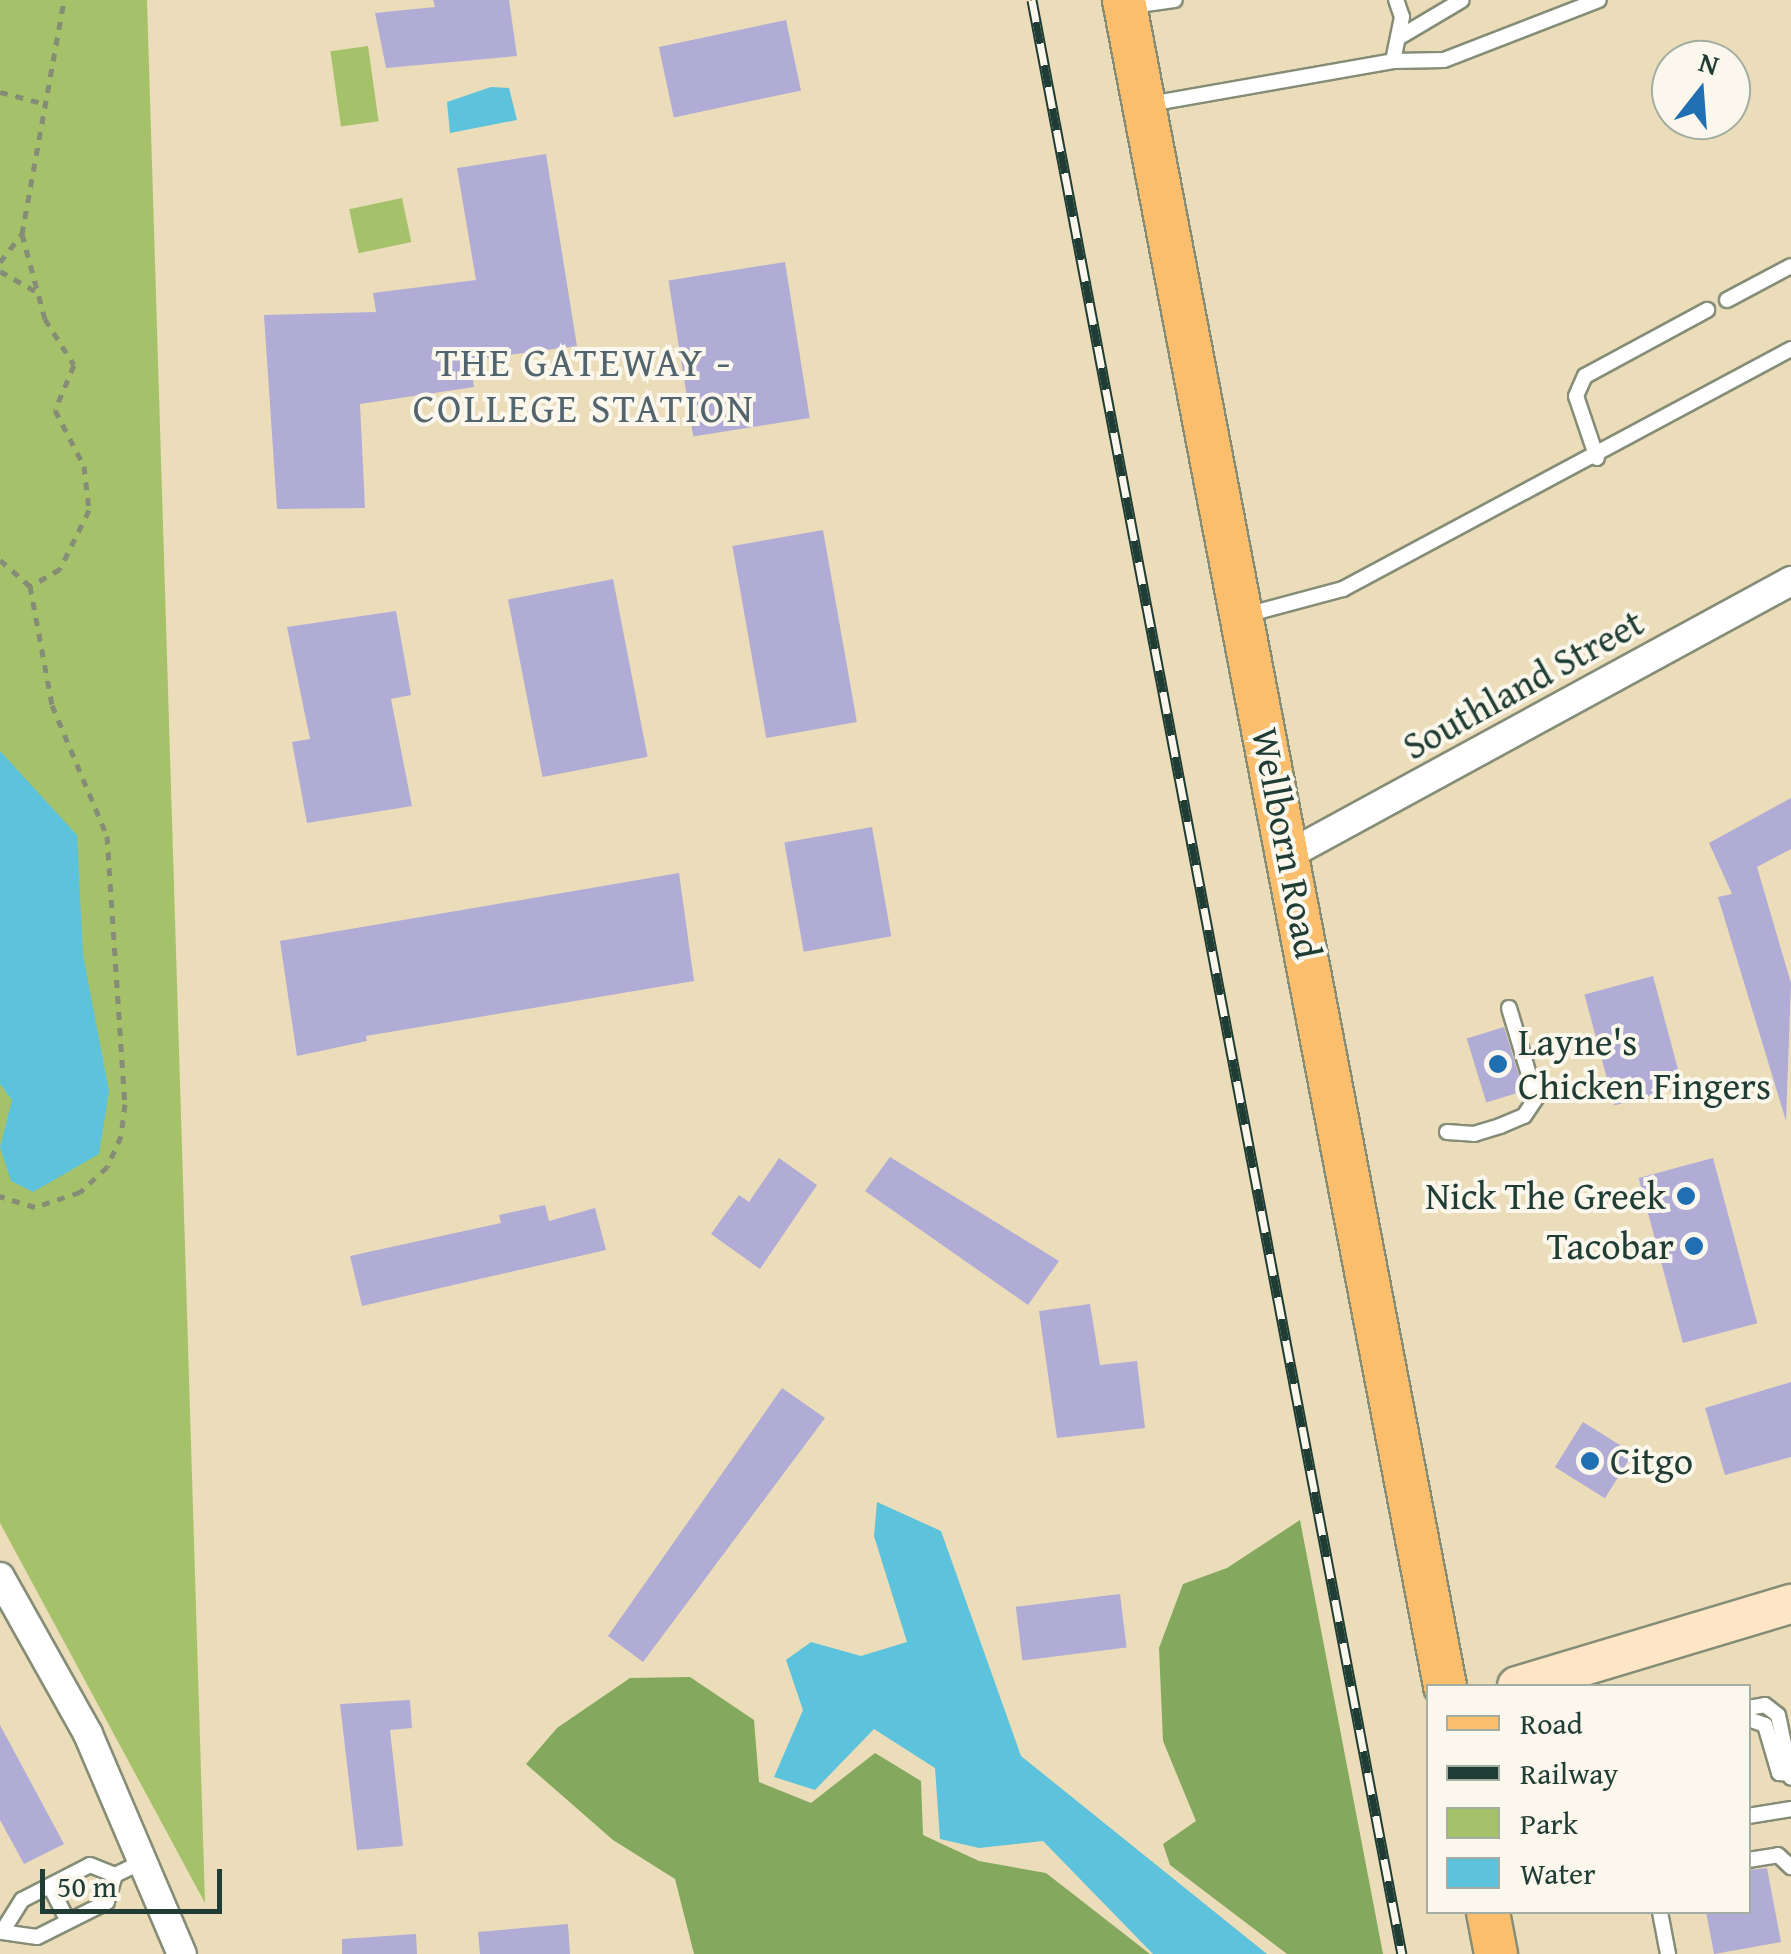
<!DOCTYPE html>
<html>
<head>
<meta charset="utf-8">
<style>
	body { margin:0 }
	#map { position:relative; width:1791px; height:1954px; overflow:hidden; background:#ebddba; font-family:"Gentium Book Plus",serif }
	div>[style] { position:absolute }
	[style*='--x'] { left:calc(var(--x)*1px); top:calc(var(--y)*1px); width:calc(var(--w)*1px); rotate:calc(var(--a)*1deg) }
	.green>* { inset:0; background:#a5c26a; transform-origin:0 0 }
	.forest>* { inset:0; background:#84a85e }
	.water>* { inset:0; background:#5dc2db }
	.building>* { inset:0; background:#b1acd6; transform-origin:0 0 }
	.path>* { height:5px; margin-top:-2.5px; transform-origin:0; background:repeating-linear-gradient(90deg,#858d77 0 8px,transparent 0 16px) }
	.roads { filter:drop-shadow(2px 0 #858d77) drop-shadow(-2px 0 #858d77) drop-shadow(0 2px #858d77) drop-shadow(0 -2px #858d77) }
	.lane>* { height:14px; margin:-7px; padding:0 7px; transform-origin:7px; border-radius:7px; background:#fff }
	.street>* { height:28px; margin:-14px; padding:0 14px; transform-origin:14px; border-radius:14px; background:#fff }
	.secondary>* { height:38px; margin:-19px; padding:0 19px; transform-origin:19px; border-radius:19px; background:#fde5c5 }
	.primary>* { height:42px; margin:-21px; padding:0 21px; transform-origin:21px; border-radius:21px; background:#fabe6d }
	.rail>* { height:11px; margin-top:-5.5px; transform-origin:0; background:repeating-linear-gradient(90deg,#fbf7ec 0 22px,#1f3d34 0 44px); box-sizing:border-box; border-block:2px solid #1f3d34 }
	.dots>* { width:28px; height:28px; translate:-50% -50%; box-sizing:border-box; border:5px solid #fbf7ec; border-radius:50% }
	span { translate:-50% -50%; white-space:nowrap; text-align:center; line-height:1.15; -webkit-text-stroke:8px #fbf7ec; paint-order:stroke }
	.street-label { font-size:38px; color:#1f3d34 }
	.poi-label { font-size:38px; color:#1f3d34 }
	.left { translate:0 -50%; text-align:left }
	.right { translate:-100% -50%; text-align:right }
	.neighbourhood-label { font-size:40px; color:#52646d; letter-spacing:2.5px }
	.legend { position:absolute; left:1426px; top:1684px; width:325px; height:230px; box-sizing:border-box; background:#fbf7ec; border:2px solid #a3ada2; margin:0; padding:12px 18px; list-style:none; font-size:30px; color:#1f3d34 }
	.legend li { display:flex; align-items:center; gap:20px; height:50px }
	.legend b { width:50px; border:2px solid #a3ada2 }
	.north { position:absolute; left:1651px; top:40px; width:100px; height:100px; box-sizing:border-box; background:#fbf7ec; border:2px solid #a3ada2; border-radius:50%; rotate:17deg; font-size:28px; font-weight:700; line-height:40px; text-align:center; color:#1f3d34 }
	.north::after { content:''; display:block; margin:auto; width:35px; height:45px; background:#1f6fb2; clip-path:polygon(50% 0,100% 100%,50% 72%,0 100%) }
	.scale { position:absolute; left:40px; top:1869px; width:182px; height:45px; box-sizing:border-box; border:5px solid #1f3d34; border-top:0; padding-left:12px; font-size:30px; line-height:35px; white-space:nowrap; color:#1f3d34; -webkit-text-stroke:8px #fbf7ec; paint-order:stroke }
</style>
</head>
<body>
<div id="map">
	<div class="green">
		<i style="clip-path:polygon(0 0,147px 0,205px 1903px,0 1523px)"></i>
		<i style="left:368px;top:46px;width:76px;height:38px;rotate:82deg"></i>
		<i style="left:402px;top:198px;width:45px;height:54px;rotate:78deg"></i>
	</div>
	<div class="forest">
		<i style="clip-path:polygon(1300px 1520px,1383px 1954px,1287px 1954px,1170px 1865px,1163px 1844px,1196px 1821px,1163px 1741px,1159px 1648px,1183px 1584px,1227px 1568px)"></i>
		<i style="clip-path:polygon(690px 1677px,754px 1720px,759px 1782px,811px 1803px,875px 1753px,921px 1781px,923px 1835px,979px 1861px,1046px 1873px,1150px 1954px,694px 1954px,675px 1879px,613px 1840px,526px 1764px,557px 1728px,630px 1678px)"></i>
	</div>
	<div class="water">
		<i style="clip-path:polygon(491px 87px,509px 88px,517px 120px,450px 133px,447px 102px)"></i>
		<i style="clip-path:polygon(0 751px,77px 835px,83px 955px,109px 1091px,99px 1154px,33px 1192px,11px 1181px,0 1147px,12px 1100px,0 1084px)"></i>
		<i style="clip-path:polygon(877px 1502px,941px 1531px,1021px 1756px,1267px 1954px,1153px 1954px,1043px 1841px,979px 1848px,940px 1839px,935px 1768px,874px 1729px,815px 1790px,774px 1777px,803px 1710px,786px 1660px,811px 1642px,861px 1656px,907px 1642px,874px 1536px)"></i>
	</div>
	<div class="building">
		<i style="clip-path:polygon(433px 0,509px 0,517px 56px,386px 68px,375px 13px,435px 7px)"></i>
		<i style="left:786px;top:20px;width:72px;height:130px;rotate:78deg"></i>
		<i style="clip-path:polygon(546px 154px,577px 346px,470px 360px,474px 387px,360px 404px,365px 508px,277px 509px,264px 315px,376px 312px,373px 293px,476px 280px,457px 168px)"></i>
		<i style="left:785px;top:262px;width:158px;height:118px;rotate:81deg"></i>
		<i style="left:823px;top:530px;width:195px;height:92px;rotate:80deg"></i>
		<i style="left:613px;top:579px;width:181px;height:107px;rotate:79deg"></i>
		<i style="clip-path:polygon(396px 611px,411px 695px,391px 699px,412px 806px,307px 823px,292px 742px,310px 739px,287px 627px)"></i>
		<i style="clip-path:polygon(1791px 798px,1791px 849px,1757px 867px,1791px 983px,1786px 1121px,1718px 897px,1732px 894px,1709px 843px)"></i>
		<i style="left:872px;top:827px;width:111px;height:89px;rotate:80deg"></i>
		<i style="clip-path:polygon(679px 873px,694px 981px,366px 1036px,367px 1041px,297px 1056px,280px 941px)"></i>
		<i style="left:1653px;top:976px;width:115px;height:71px;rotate:75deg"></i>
		<i style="left:1504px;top:1027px;width:67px;height:39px;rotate:73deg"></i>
		<i style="clip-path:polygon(890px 1157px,1059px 1261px,1028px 1305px,865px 1191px)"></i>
		<i style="clip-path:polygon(779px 1158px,817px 1185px,760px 1269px,711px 1234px,739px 1195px,749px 1202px)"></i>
		<i style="left:1713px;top:1158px;width:171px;height:77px;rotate:75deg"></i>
		<i style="clip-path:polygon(545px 1205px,549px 1221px,595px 1208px,606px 1250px,362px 1306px,350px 1256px,501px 1223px,499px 1215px)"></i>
		<i style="clip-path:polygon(1090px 1304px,1100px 1365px,1137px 1361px,1145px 1428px,1057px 1438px,1039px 1311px)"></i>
		<i style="clip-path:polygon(1791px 1382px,1791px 1457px,1725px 1475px,1705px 1408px)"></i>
		<i style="clip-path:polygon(782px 1388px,825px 1418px,643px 1662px,608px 1636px)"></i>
		<i style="left:1583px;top:1422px;width:59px;height:53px;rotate:32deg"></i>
		<i style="left:1120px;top:1594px;width:54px;height:105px;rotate:83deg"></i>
		<i style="clip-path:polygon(410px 1700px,412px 1728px,390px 1730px,403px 1846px,357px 1850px,340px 1704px)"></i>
		<i style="clip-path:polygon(0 1725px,64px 1844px,24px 1864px,0 1820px)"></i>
		<i style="clip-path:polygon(1767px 1868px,1781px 1942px,1714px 1954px,1706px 1912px,1748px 1912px,1748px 1870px)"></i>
		<i style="clip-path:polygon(568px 1924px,570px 1954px,480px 1954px,478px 1932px)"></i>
		<i style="clip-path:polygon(416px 1934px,417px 1954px,342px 1954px,342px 1939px)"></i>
	</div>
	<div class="path">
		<i style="--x:0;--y:92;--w:48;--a:14.6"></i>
		<i style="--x:22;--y:234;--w:88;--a:74.9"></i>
		<i style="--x:45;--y:319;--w:54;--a:57.8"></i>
		<i style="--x:74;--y:365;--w:49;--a:112.9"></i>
		<i style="--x:55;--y:410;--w:63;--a:62.6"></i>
		<i style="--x:84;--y:466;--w:44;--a:83.5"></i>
		<i style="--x:89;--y:510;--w:66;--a:116.2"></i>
		<i style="--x:60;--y:569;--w:34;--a:150"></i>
		<i style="--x:0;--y:262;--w:36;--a:-52"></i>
		<i style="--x:22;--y:234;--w:238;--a:-79.8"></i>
		<i style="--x:0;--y:271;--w:46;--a:29.9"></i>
		<i style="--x:0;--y:560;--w:40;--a:41"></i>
		<i style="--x:30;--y:586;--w:121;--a:79.5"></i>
		<i style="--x:52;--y:705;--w:142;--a:67.2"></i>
		<i style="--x:107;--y:836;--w:269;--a:86.2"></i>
		<i style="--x:125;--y:1104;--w:32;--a:97"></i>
		<i style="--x:121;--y:1136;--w:34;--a:114"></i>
		<i style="--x:107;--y:1167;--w:37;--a:137"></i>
		<i style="--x:80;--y:1192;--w:47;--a:161.6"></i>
		<i style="--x:35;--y:1207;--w:37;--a:-163"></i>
	</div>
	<div class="roads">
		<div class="lane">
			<i style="--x:1131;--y:6;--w:44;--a:-7.8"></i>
			<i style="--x:1398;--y:38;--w:74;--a:-30.7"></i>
			<i style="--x:1393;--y:61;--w:51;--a:-1.1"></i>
			<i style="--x:1444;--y:60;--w:166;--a:-21.2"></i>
			<i style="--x:1150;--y:104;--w:247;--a:-10"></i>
			<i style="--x:1393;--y:61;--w:45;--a:-78.4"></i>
			<i style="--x:1402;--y:17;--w:18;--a:-109"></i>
			<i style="--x:1727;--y:300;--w:72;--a:-28"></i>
			<i style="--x:1597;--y:458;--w:65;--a:-108.7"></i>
			<i style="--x:1576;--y:396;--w:22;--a:-66"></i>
			<i style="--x:1585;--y:376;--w:139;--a:-28.4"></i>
			<i style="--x:1246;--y:615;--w:100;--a:-15"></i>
			<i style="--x:1343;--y:589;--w:508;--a:-28.18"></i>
			<i style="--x:1447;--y:1132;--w:27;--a:4"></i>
			<i style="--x:1474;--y:1134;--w:27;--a:-17"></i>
			<i style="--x:1500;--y:1126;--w:26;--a:-23"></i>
			<i style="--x:1524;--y:1116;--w:22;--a:-56"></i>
			<i style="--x:1536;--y:1098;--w:94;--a:-106.7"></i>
			<i style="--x:1748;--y:1708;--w:17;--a:-10"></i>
			<i style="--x:1765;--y:1705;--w:16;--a:38"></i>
			<i style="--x:1778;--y:1715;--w:64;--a:78.3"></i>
			<i style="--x:1748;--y:1719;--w:18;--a:19"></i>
			<i style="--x:1765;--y:1725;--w:50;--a:73.7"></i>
			<i style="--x:1779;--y:1773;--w:11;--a:5"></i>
			<i style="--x:1748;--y:1816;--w:44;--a:-9.2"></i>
			<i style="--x:1748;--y:1860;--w:30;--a:-9"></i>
			<i style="--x:1778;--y:1855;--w:18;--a:43"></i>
			<i style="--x:115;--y:1875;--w:28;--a:107"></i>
			<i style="--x:107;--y:1902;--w:78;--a:153.4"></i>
			<i style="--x:37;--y:1937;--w:35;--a:-172"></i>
			<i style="--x:2;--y:1932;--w:38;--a:-58"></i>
			<i style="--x:22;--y:1900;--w:76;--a:-27.2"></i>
			<i style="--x:90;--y:1865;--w:27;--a:22"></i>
			<i style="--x:115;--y:1875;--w:32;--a:-26"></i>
			<i style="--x:50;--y:1886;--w:39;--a:63"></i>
			<i style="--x:1660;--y:1912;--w:43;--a:79.2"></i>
		</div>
		<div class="street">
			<i style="--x:1290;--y:854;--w:571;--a:-28.59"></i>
			<i style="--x:0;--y:1577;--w:180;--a:60.7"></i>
			<i style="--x:88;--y:1734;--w:239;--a:66.9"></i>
		</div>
		<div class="secondary">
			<i style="--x:1517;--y:1686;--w:286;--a:-16.7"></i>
		</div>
		<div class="primary">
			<i style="--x:1124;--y:0;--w:1716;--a:79.22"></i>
			<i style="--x:1488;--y:1912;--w:43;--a:79.2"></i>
		</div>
	</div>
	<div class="rail">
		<i style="--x:1032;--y:0;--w:1989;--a:79.28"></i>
	</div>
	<div class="dots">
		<i style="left:1498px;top:1064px;background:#1f6fb2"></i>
		<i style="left:1686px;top:1196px;background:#1f6fb2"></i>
		<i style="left:1694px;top:1246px;background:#1f6fb2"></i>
		<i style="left:1590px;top:1461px;background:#1f6fb2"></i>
	</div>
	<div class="street-label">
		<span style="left:1523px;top:684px;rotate:-29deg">Southland Street</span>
		<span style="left:1287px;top:843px;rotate:79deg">Wellborn Road</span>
	</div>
	<div class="poi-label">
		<span class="left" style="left:1518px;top:1064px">Layne's<br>Chicken Fingers</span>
		<span class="right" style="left:1666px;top:1196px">Nick The Greek</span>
		<span class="right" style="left:1674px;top:1246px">Tacobar</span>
		<span class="left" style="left:1610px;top:1461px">Citgo</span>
	</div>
	<div class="neighbourhood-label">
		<span style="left:584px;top:385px">THE GATEWAY -<br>COLLEGE STATION</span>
	</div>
	<ul class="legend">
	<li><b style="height:12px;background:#fabe6d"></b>Road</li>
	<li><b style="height:12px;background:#1f3d34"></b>Railway</li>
	<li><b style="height:28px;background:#a5c26a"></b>Park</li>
	<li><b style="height:28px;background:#5dc2db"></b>Water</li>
	</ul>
	<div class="north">N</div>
	<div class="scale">50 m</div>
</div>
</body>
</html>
